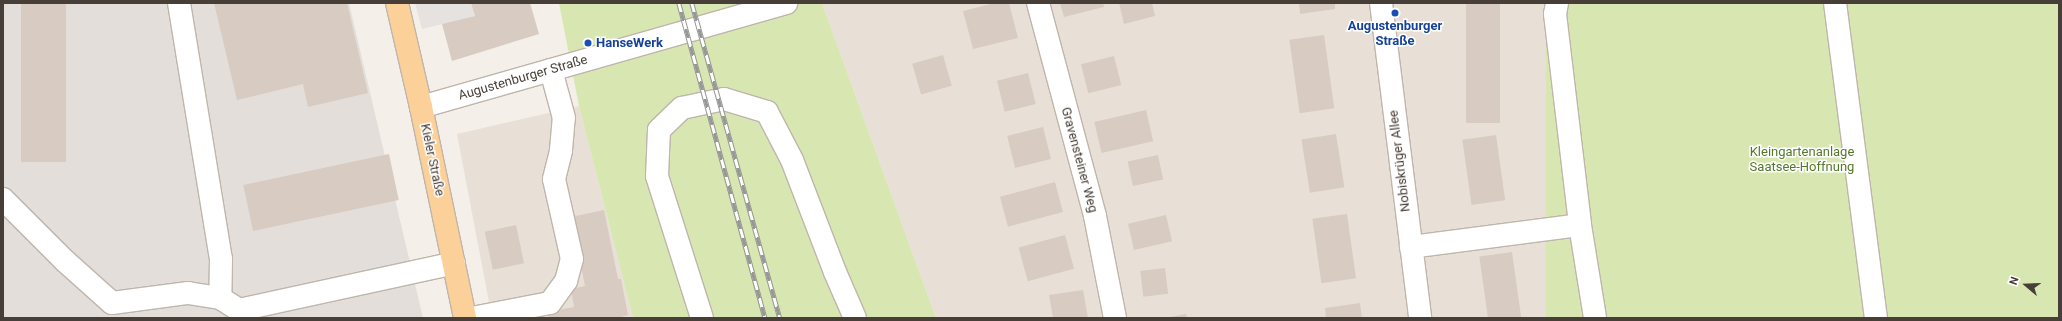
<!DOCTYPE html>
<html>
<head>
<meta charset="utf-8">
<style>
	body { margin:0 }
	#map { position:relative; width:2062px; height:321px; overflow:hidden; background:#f4efe9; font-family:Roboto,sans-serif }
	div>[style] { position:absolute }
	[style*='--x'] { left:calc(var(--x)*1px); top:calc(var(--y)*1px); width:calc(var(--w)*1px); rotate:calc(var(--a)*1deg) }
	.residential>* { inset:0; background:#e8e0d7 }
	.industrial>* { inset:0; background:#e3deda }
	.green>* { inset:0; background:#d8e7b2; transform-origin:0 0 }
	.parking>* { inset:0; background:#e5e2e0 }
	.building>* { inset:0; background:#d8cbc1; transform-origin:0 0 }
	.roads { filter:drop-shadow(1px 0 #bfb5ab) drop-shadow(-1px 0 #bfb5ab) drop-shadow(0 1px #bfb5ab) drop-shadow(0 -1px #bfb5ab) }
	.minor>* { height:22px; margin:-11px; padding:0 11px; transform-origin:11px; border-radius:11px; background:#fff }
	.major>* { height:22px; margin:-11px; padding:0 11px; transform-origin:11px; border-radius:11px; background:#fcd099 }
	.rail>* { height:4.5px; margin-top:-2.25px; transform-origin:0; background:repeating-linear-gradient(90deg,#fff 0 9px,#979797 0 18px); box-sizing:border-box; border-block:1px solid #979797 }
	.dots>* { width:11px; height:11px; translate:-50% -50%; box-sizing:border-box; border:2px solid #fff; border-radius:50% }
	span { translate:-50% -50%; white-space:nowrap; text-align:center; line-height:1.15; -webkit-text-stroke:3px #fff; paint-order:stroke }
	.transit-label { font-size:13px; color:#164399; font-weight:700 }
	.left { translate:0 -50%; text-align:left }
	.street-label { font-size:13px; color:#473e37 }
	.park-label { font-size:13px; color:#55792b }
	.frame { position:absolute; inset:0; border:4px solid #473e37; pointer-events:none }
	.north { position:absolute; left:2006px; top:265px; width:40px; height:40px; -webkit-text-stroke:3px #fff; paint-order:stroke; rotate:289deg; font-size:11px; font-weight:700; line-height:16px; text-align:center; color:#473e37 }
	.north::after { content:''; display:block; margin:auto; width:14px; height:18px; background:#473e37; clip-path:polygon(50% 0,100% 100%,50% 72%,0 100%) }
</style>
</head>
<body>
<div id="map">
	<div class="residential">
		<i style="clip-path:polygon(822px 3px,1546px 3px,1588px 318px,936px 318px)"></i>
		<i style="clip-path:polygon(579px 106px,633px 318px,492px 318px,457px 134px)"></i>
	</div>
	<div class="industrial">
		<i style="clip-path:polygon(3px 3px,349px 3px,423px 318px,3px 318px)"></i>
	</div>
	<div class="green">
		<i style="clip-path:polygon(559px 3px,822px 3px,936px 318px,633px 318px,579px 106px)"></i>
		<i style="left:1546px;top:3px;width:513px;height:318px"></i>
	</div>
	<div class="parking">
		<i style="clip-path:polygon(415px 3px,471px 3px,475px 16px,422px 29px)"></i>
	</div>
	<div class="building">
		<i style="left:21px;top:3px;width:45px;height:159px"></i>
		<i style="clip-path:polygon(214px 3px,347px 3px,368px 93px,308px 107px,303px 84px,237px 100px)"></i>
		<i style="clip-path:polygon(471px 3px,530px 3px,539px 34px,452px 61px,442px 24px,475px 16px)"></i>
		<i style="clip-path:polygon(995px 3px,1009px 3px,1018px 38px,973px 49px,963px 11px)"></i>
		<i style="clip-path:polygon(1060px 3px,1103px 3px,1104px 7px,1064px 17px)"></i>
		<i style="clip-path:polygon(1119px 3px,1152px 3px,1155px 16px,1124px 24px)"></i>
		<i style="clip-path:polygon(1299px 3px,1335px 3px,1335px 9px,1300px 14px)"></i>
		<i style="left:1466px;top:3px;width:34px;height:120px"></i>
		<i style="left:1324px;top:35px;width:74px;height:35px;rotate:82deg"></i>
		<i style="left:943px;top:55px;width:32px;height:32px;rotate:74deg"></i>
		<i style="left:1114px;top:56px;width:30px;height:34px;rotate:76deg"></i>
		<i style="left:1028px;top:73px;width:32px;height:32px;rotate:76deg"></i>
		<i style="left:1146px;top:110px;width:32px;height:53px;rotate:77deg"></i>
		<i style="left:1043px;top:127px;width:33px;height:37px;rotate:76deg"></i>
		<i style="left:1336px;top:134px;width:54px;height:35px;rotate:81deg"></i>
		<i style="left:1496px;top:135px;width:66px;height:34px;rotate:82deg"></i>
		<i style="left:389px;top:154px;width:47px;height:149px;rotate:78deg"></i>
		<i style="left:1158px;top:155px;width:25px;height:31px;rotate:78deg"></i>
		<i style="left:1055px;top:182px;width:31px;height:57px;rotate:75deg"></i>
		<i style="clip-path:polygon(604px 210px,618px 279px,621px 279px,628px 315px,617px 318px,549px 318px,548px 312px,574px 307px,571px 289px,585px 286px,571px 217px)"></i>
		<i style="left:1347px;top:214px;width:65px;height:35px;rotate:82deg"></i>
		<i style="left:1166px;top:215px;width:27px;height:39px;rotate:77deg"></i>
		<i style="left:516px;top:225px;width:39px;height:32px;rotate:78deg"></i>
		<i style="left:1065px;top:235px;width:35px;height:48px;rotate:75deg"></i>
		<i style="left:1512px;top:252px;width:66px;height:33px;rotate:82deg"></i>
		<i style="left:1165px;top:268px;width:26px;height:25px;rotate:83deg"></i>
		<i style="clip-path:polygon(1083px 290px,1088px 318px,1053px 318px,1049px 295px)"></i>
		<i style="clip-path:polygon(1360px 303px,1362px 318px,1326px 318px,1325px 308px)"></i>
		<i style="clip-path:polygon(1186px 314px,1187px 318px,1170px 318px,1170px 317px)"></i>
	</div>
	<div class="roads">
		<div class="minor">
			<i style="--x:179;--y:3;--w:259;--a:80.7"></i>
			<i style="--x:221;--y:259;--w:39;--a:91"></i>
			<i style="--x:1038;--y:3;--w:220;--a:75"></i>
			<i style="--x:1095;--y:216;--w:104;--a:78.9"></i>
			<i style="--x:1381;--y:3;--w:317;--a:82.9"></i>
			<i style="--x:1557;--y:3;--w:11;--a:100"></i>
			<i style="--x:1555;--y:14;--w:212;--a:83.2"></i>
			<i style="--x:1580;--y:225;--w:94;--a:80.8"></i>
			<i style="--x:1835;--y:3;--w:318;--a:82.6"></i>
			<i style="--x:421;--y:107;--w:380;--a:-15.9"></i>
			<i style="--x:3;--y:199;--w:88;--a:45"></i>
			<i style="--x:65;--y:261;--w:63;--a:41.8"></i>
			<i style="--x:112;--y:303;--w:77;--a:-7.5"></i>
			<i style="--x:188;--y:293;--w:32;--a:9"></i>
			<i style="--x:220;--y:298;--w:22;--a:32"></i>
			<i style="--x:239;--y:310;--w:220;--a:-12.3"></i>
			<i style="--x:1411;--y:247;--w:170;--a:-7.4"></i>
			<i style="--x:472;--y:318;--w:79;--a:-10.9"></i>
			<i style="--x:550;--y:303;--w:27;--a:-54"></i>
			<i style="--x:566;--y:281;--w:23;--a:-75"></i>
			<i style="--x:572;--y:259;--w:82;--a:-102.7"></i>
			<i style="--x:554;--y:179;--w:30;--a:-76"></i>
			<i style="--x:561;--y:150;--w:32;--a:-85"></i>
			<i style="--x:564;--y:118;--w:50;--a:-105.2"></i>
			<i style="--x:702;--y:318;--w:149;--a:-107.6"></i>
			<i style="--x:657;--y:176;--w:46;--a:-87.5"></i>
			<i style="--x:659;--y:130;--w:32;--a:-44"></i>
			<i style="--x:682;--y:108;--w:43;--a:-12.1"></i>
			<i style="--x:724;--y:99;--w:45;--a:16.8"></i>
			<i style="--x:767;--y:112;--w:54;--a:62.5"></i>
			<i style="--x:792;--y:160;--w:120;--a:69"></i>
			<i style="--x:835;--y:272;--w:50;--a:66.5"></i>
		</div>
		<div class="major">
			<i style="--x:397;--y:3;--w:107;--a:77"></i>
			<i style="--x:421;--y:107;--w:216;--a:78.2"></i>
		</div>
	</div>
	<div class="rail">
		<i style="--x:679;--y:3;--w:327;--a:74.7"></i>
		<i style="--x:692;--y:3;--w:327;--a:74.4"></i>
	</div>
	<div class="dots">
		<i style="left:1395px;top:13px;background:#1a4fb4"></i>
		<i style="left:588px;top:43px;background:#1a4fb4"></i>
	</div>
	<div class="transit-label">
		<span style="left:1395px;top:34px">Augustenburger<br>Straße</span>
		<span class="left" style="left:596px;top:43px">HanseWerk</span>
	</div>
	<div class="street-label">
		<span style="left:523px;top:78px;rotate:-16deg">Augustenburger Straße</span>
		<span style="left:432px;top:160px;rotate:78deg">Kieler Straße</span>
		<span style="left:1079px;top:160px;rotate:75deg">Gravensteiner Weg</span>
		<span style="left:1400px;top:161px;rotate:-97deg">Nobiskrüger Allee</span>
	</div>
	<div class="park-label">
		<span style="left:1802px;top:160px">Kleingartenanlage<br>Saatsee-Hoffnung</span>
	</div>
	<div class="frame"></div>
	<div class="north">N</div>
</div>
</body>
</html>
